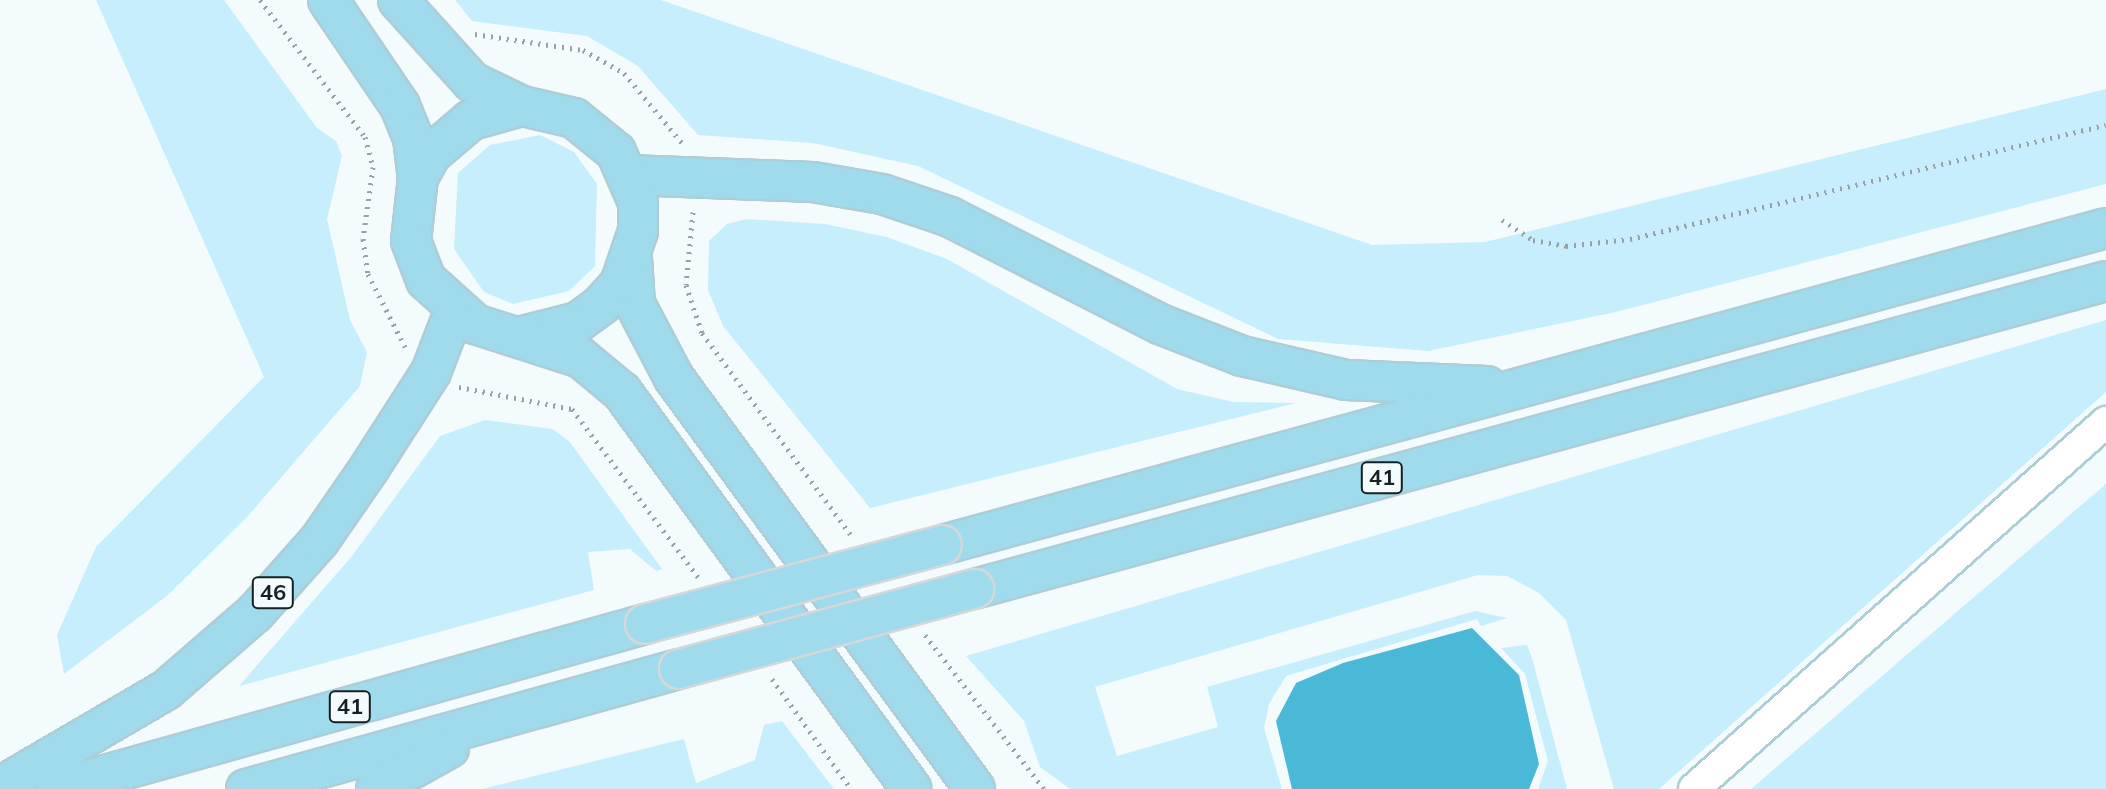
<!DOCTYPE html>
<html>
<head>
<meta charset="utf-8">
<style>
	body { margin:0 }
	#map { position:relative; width:2106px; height:789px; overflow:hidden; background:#f4fbfd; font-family:Mulish,sans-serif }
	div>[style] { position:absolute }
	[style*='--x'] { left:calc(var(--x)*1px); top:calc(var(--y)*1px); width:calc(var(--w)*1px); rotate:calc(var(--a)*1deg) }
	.green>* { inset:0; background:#c6eefc }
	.water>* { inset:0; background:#4ab9d8 }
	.path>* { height:5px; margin-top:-2.5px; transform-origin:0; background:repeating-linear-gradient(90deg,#98a1a4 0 2px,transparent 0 8px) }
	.roads { filter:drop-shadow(2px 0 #adcdd7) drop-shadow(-2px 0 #adcdd7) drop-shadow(0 2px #adcdd7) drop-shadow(0 -2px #adcdd7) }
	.minor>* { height:30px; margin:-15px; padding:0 15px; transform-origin:15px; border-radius:15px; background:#fff }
	.major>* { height:38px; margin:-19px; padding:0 19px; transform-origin:19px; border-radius:19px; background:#a0dbed }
	.bridges { filter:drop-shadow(2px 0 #d5d7d8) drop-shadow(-2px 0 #d5d7d8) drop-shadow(0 2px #d5d7d8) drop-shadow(0 -2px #d5d7d8) }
	.major-bridge>* { height:38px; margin:-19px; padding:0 19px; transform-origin:19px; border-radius:19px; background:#a0dbed }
	span { translate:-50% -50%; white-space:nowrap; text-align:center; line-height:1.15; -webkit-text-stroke:6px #f4fbfd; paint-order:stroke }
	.shield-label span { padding:2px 6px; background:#f4fbfd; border:2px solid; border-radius:6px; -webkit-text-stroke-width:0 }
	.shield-label { font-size:22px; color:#142024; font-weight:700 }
</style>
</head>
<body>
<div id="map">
	<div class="green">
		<i style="clip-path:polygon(96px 0,224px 0,317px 128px,336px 141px,342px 156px,327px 219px,350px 320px,367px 352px,360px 386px,247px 517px,168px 595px,64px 674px,57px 635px,96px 547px,264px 377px)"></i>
		<i style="clip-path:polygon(455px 0,661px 0,1372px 245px,1485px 242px,2106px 89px,2106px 184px,1616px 312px,1428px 351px,1278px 339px,918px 166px,813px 143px,698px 135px,638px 66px,587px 36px,472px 21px)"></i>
		<i style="clip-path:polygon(540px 135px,574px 152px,597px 184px,595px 266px,569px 291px,513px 304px,484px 292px,454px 249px,458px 173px,490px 145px)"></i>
		<i style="clip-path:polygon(746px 219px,825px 224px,887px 237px,947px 259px,1177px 389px,1233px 402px,1296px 403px,870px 508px,723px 326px,708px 290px,709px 241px,727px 224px)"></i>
		<i style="clip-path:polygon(2106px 320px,2106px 392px,1659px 789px,1614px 789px,1566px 620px,1539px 593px,1507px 576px,1478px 575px,1095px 687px,1117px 756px,1218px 727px,1207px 687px,1475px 611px,1507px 618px,1481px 626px,1477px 619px,1286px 676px,1269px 704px,1264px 728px,1282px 789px,1070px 789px,1040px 767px,1024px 721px,966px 656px)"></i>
		<i style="clip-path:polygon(485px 420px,552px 429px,569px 441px,662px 569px,656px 571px,630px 549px,588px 552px,594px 590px,239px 686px,352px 556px,440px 436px)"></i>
		<i style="clip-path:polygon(2106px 484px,2106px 789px,1751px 789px,1903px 658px)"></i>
		<i style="clip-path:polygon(1527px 645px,1532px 658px,1567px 789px,1538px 789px,1548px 761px,1525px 674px,1501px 648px)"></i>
		<i style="clip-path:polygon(782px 721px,834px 789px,482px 789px,684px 739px,696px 783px,755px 760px,764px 725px)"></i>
	</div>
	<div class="water">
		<i style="clip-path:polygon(1472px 628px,1519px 675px,1539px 764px,1529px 789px,1292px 789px,1276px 721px,1296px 683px,1343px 663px)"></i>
	</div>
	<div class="path">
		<i style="--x:260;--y:0;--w:173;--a:52.5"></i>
		<i style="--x:365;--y:137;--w:31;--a:75"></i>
		<i style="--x:373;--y:167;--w:73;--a:97.9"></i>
		<i style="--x:363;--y:239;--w:35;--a:82"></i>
		<i style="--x:368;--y:274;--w:82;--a:63.1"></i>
		<i style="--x:475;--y:34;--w:109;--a:8.4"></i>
		<i style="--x:583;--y:50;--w:47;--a:29.3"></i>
		<i style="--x:624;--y:73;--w:92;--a:50.3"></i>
		<i style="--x:693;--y:212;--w:73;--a:95.5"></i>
		<i style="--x:686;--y:285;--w:51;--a:71.6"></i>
		<i style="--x:702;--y:333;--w:250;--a:53.6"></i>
		<i style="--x:1502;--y:220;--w:37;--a:33"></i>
		<i style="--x:1533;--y:240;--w:34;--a:10"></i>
		<i style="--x:1566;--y:246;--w:64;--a:-6.2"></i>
		<i style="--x:1630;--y:239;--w:489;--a:-13.5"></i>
		<i style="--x:459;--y:387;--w:115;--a:11"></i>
		<i style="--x:572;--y:409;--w:210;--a:53.1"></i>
		<i style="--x:925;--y:635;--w:195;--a:52.3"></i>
		<i style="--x:772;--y:679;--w:135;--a:54.3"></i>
	</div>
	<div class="roads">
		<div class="minor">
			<i style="--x:1694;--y:789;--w:552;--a:-41.69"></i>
		</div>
		<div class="major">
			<i style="--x:328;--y:0;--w:128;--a:55.8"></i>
			<i style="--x:400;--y:106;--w:35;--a:68"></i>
			<i style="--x:413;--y:138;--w:39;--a:83"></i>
			<i style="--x:398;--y:0;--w:110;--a:47.9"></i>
			<i style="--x:472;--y:82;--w:55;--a:25.6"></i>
			<i style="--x:629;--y:175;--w:184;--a:2.2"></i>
			<i style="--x:813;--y:182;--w:70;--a:9.9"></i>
			<i style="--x:882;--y:194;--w:72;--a:18.7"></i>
			<i style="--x:950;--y:217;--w:236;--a:27"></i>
			<i style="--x:1160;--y:324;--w:88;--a:21.3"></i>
			<i style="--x:1242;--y:356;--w:107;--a:13"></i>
			<i style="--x:1346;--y:380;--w:141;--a:2.4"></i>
			<i style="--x:632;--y:258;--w:46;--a:86.3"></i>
			<i style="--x:635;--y:304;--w:84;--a:62.2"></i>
			<i style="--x:674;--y:378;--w:509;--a:53.78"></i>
			<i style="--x:523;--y:336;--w:57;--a:-14.3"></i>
			<i style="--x:578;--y:322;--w:29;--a:-36"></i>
			<i style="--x:601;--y:305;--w:28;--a:-48"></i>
			<i style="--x:620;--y:284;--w:56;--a:-71.2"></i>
			<i style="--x:638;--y:231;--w:29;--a:-90"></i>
			<i style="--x:638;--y:202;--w:55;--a:-113.7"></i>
			<i style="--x:616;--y:152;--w:54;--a:-141"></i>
			<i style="--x:574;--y:118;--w:53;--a:-167"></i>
			<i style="--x:522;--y:106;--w:53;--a:164.6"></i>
			<i style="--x:471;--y:120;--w:52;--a:139.6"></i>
			<i style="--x:431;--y:154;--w:26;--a:119"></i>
			<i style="--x:418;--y:177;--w:64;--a:96.2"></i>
			<i style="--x:411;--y:241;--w:42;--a:69"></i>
			<i style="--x:426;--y:280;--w:66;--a:41.9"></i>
			<i style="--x:475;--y:324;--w:111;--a:17.8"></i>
			<i style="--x:581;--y:358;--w:53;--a:39.7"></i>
			<i style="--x:622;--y:392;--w:491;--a:53.9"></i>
			<i style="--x:942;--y:545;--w:1206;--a:-15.23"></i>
			<i style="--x:974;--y:589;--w:1173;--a:-15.22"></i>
			<i style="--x:0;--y:787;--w:192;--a:-30.3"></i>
			<i style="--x:166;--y:690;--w:118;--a:-40.9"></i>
			<i style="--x:255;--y:613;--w:96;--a:-48.4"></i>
			<i style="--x:319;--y:541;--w:90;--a:-55.4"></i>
			<i style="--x:370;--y:467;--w:113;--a:-57.3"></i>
			<i style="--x:431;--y:372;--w:64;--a:-69"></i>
			<i style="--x:55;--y:789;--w:613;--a:-15.62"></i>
			<i style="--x:246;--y:789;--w:449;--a:-15.5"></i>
			<i style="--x:376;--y:789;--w:84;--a:-29.3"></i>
		</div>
	</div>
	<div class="bridges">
		<div class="major-bridge">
			<i style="--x:645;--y:624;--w:307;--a:-14.9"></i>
			<i style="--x:679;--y:669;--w:306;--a:-15.2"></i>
		</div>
	</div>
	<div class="shield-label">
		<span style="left:1382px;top:478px">41</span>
		<span style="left:273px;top:593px">46</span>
		<span style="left:350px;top:707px">41</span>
	</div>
</div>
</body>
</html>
